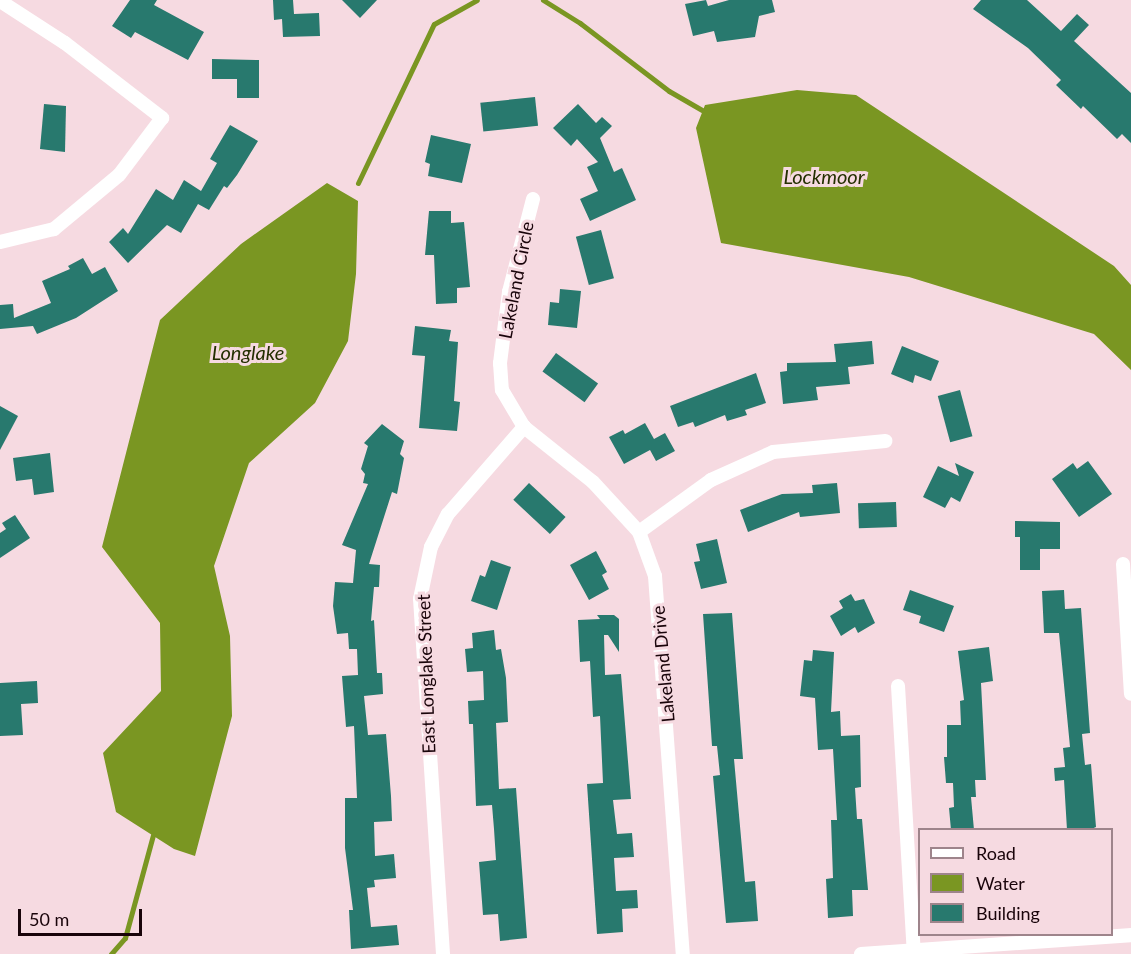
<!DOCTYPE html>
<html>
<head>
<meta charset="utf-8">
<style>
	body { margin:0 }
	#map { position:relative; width:1131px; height:954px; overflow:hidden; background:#f6dae1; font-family:Lato,sans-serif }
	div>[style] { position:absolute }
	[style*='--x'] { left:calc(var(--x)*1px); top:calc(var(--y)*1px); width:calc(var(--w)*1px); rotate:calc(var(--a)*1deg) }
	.water>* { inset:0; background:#7a9622 }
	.stream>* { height:5px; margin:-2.5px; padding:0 2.5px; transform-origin:2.5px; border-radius:2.5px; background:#7a9622 }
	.building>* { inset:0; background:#28796e; transform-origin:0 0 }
	.street>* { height:14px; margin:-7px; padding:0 7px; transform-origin:7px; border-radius:7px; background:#fff }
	span { translate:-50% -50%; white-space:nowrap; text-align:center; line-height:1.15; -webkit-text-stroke:6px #f6dae1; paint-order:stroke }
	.street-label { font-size:18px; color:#19040a }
	.water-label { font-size:20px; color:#242f01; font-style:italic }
	.legend { position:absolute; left:918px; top:828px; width:195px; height:108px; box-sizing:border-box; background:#f6dae1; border:2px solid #9e848b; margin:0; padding:8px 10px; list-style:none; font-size:18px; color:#19040a }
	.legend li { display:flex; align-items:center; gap:12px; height:30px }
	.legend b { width:30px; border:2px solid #9e848b }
	.scale { position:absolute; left:18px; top:909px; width:124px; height:27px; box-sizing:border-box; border:3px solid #19040a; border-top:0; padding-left:8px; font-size:18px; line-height:21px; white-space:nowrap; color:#19040a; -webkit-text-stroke:4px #f6dae1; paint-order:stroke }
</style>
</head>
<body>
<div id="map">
	<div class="water">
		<i style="clip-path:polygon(797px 90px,856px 95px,1114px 266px,1131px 285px,1131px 370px,1094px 334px,909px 277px,721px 243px,696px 128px,705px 105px)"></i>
		<i style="clip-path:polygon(327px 183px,358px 201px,356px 274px,348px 341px,315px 403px,249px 463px,214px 566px,230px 636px,232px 716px,195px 856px,174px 849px,116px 812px,103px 753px,161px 691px,160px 623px,102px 547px,160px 320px,241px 244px)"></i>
	</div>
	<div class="stream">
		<i style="--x:543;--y:0;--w:44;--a:31.9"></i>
		<i style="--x:580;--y:23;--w:112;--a:37.4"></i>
		<i style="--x:669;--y:91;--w:38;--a:30"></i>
		<i style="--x:358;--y:183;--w:176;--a:-64.5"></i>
		<i style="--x:434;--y:24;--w:49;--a:-29.2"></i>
		<i style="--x:111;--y:954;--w:21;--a:-49"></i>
		<i style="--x:125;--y:938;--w:107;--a:-74.8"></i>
	</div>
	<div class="building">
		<i style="clip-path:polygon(130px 0,157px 0,154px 5px,204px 32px,188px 60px,135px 32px,131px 38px,112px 26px)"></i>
		<i style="clip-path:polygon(273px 0,293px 0,294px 14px,319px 13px,320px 36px,283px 37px,282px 19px,274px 20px)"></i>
		<i style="clip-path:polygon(342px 0,377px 0,360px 18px)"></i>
		<i style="clip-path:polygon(706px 0,708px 6px,729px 0,772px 0,775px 12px,759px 16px,755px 37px,717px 42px,714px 31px,693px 36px,685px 4px)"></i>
		<i style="clip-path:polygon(981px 0,1027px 0,1061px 31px,1077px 14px,1089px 25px,1074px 41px,1131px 93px,1131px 143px,1122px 134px,1117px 139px,1083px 106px,1081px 109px,1056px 85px,1061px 80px,1028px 48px,973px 9px)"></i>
		<i style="clip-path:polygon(212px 59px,259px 60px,259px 98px,237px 98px,237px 79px,212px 79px)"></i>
		<i style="left:535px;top:97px;width:29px;height:55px;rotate:84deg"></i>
		<i style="clip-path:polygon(44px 104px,66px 106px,65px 152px,40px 149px)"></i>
		<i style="clip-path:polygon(578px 104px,596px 123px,602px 117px,612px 126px,600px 138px,614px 172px,622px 168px,636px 200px,590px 221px,580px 199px,598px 191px,587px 167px,598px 162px,577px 139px,571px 146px,553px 128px)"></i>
		<i style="clip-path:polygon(230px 125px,258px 141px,237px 175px,227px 188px,224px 186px,209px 210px,198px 204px,181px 233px,167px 225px,128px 263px,109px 242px,123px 228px,128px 234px,156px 189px,173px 200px,184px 180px,201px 191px,217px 163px,210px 159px)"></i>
		<i style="clip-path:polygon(431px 135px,471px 144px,462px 183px,428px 176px,430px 164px,425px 162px)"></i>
		<i style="clip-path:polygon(429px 211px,451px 211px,451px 223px,464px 222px,470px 287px,457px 288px,457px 303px,436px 304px,434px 255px,425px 255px)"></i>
		<i style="left:601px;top:230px;width:50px;height:26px;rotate:75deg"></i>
		<i style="clip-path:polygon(83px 258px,92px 274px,105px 267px,118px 291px,76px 318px,37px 334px,33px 326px,0 329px,0 305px,13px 304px,14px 318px,51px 303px,42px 281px,70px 269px,68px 266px)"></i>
		<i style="clip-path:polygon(560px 289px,581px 291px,577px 328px,548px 325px,550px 302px,559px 303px)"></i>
		<i style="clip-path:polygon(415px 326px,451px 330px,449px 341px,458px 342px,454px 401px,460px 402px,457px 431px,419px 428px,425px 356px,412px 355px)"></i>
		<i style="clip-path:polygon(872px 341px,874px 364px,848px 367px,850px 384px,816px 387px,818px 400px,783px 404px,780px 372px,787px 371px,787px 363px,836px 362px,834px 344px)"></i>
		<i style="clip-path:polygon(902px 346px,939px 361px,931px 381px,915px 375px,913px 383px,891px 374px)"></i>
		<i style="left:556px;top:353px;width:52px;height:23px;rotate:36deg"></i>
		<i style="clip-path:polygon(756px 373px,766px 403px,745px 410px,747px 415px,727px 421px,725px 415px,695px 427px,693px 422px,678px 427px,670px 406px)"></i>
		<i style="left:960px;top:390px;width:48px;height:23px;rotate:75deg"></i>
		<i style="clip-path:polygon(0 406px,18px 416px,0 450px)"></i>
		<i style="clip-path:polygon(645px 423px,654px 439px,665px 433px,675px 451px,656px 461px,650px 450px,624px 464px,609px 437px,623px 430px,625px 434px)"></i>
		<i style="clip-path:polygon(382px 424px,404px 441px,400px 454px,404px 458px,397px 494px,392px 492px,369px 564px,380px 565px,379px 587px,374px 587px,371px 621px,374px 620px,377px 673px,382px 673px,383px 694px,364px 696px,368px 735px,386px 734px,391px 796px,392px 821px,374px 822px,375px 856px,394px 854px,396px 878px,374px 880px,375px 887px,367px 888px,371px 927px,397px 925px,399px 945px,351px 949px,349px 910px,353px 910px,345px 848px,345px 798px,357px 798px,354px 726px,346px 727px,342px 676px,358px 675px,357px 649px,349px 649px,348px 633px,337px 634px,333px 606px,335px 582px,353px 583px,356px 550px,342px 545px,368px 484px,363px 483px,365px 474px,361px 469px,368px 446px,364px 443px)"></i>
		<i style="clip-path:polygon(50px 453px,54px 492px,34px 495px,32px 479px,16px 481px,13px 458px)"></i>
		<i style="clip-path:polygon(1088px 461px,1112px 494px,1079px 517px,1052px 479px,1073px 463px,1077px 469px)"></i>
		<i style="clip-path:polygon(955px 463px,974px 472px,960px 502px,951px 497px,945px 508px,923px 497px,938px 466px,959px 476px)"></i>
		<i style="left:529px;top:483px;width:50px;height:23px;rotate:43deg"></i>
		<i style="clip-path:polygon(837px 483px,840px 513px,800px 517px,799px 512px,748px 532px,740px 510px,782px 494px,813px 493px,812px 485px)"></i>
		<i style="left:896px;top:502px;width:25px;height:38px;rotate:88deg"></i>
		<i style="clip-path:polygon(15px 515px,30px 538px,0 558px,0 533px,6px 529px,2px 523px)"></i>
		<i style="clip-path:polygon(1015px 521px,1060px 522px,1060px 549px,1040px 549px,1040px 570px,1020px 570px,1020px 537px,1015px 537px)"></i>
		<i style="clip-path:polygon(717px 539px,727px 583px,701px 589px,694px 562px,700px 561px,696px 544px)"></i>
		<i style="clip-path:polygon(596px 551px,607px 572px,602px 575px,609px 589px,589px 600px,570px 565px)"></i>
		<i style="clip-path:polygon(491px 560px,511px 567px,497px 610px,471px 601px,480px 575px,485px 577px)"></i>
		<i style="clip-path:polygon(910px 590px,954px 606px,944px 632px,919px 623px,921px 616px,903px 610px)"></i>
		<i style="clip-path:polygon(1064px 590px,1065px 609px,1081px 608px,1090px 733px,1082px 734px,1085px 765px,1091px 764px,1096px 827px,1089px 830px,1067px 830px,1064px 780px,1055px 781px,1054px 768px,1065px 767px,1063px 748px,1070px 747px,1059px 633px,1044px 633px,1042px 591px)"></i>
		<i style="clip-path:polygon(851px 594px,855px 601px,864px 599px,875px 623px,858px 633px,855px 627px,841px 636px,830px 616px,843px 608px,839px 601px)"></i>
		<i style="clip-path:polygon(732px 613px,743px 759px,734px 759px,745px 882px,755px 881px,758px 921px,726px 923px,713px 776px,720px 775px,717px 746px,712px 746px,703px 614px)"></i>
		<i style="clip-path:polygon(597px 615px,614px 615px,619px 619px,619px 652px,608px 635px,604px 635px,605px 675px,621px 674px,631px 799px,613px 800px,617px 834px,632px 833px,634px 857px,614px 858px,616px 891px,637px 890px,638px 908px,622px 909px,623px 932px,597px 934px,587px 784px,603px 783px,600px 716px,593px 717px,590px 661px,580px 662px,578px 620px,600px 619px)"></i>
		<i style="clip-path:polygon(494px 630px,496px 650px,501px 649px,506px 678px,508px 722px,496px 723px,499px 789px,516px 788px,527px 938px,500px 941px,498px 914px,483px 915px,479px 862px,496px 860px,494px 829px,492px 805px,476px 806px,473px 724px,469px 724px,468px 701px,484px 700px,483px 671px,467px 672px,465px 649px,473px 648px,472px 633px)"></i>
		<i style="clip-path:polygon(989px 647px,993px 681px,981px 683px,986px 780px,975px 780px,976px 797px,971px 797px,974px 830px,951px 830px,949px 808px,954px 807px,953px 783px,946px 783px,944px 757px,947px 757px,947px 725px,961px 725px,960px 701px,964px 700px,958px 651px)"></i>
		<i style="clip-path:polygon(813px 650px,834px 652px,831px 712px,840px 711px,841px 736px,860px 735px,861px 787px,855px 788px,857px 819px,862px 819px,868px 890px,852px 890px,853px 916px,828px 918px,826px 879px,833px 878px,831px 820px,837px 820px,833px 749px,818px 750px,815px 698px,800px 696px,804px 660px,812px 661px)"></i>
		<i style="clip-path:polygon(37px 681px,38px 703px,21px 704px,23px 735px,0 736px,0 683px)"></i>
	</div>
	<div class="street">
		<i style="--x:0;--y:1;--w:77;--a:32.9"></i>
		<i style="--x:65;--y:43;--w:123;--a:37.7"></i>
		<i style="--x:162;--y:118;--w:71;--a:127"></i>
		<i style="--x:119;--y:175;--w:85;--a:140.3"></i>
		<i style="--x:54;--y:229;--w:56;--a:166.5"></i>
		<i style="--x:533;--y:199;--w:96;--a:104.5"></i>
		<i style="--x:509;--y:292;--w:72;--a:97.2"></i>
		<i style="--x:500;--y:363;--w:27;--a:86"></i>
		<i style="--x:502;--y:390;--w:43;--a:59.3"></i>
		<i style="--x:524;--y:427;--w:88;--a:38.6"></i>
		<i style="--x:593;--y:482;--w:68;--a:47.4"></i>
		<i style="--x:639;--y:532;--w:47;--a:70"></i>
		<i style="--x:655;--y:576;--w:379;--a:85.8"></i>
		<i style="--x:639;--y:532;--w:89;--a:-35.8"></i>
		<i style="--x:711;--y:480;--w:68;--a:-24.3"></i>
		<i style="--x:773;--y:452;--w:113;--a:-5.6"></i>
		<i style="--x:1123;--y:564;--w:130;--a:86.5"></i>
		<i style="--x:898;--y:686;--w:268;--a:86.6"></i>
		<i style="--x:443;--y:954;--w:356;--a:-93.7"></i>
		<i style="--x:420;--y:599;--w:53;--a:-78.1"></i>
		<i style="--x:431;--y:547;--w:37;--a:-63"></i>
		<i style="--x:448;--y:514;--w:116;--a:-48.9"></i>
		<i style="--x:861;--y:954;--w:271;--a:-4"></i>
	</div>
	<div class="street-label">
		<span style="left:516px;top:280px;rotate:-79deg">Lakeland Circle</span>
		<span style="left:663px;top:664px;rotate:-95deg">Lakeland Drive</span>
		<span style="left:426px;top:674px;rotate:-92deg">East Longlake Street</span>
	</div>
	<div class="water-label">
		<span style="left:824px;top:176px">Lockmoor</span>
		<span style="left:248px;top:352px">Longlake</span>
	</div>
	<ul class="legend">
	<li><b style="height:8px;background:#fff"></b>Road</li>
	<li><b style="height:16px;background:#7a9622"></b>Water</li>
	<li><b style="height:16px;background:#28796e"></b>Building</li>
	</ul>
	<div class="scale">50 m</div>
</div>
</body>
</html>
